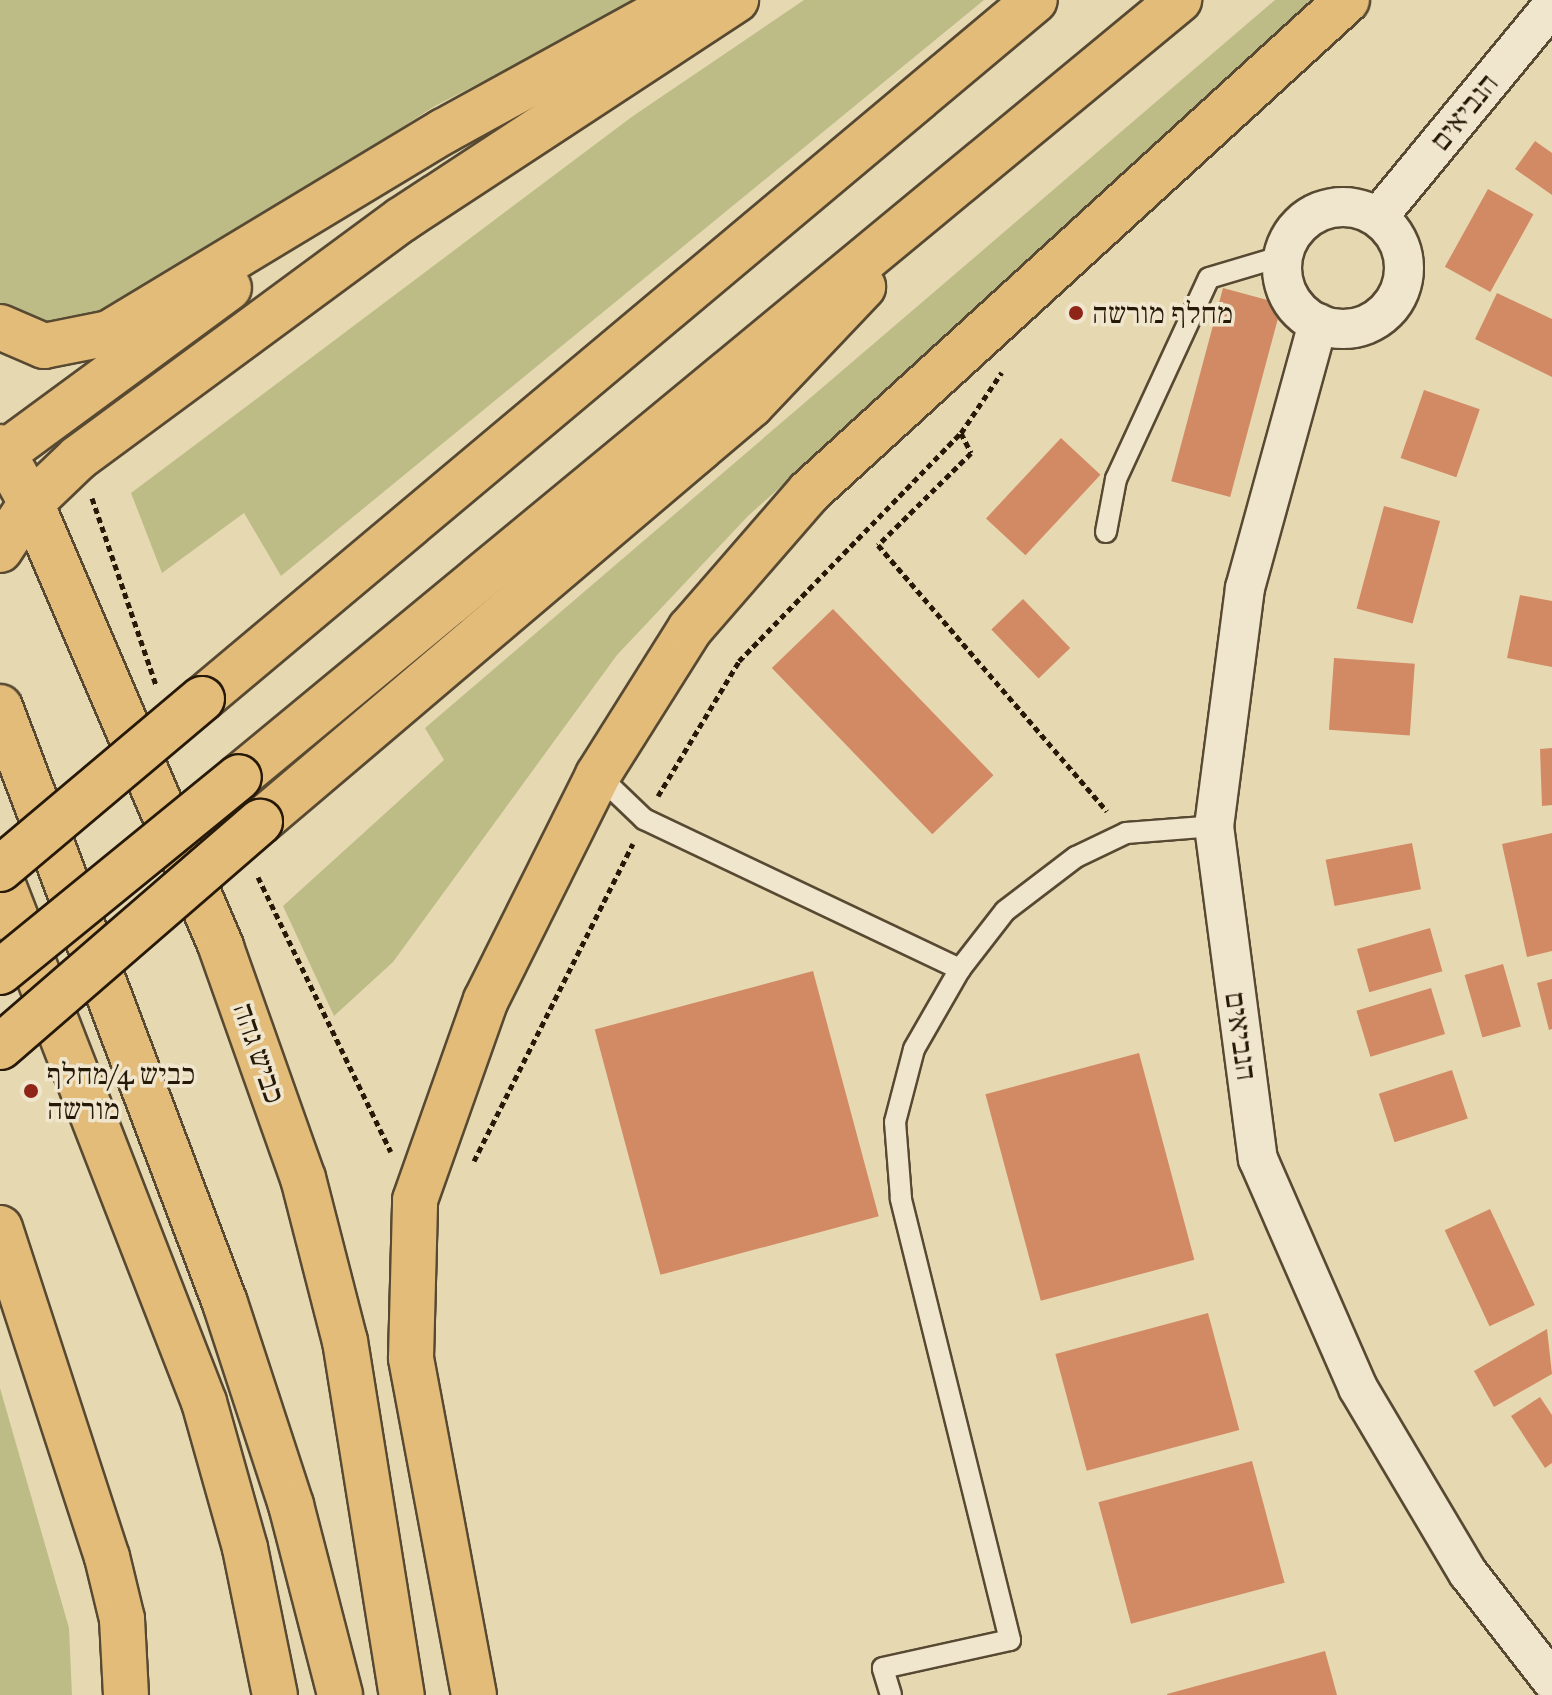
<!DOCTYPE html>
<html>
<head>
<meta charset="utf-8">
<style>
	body { margin:0 }
	#map { position:relative; width:1552px; height:1695px; overflow:hidden; background:#e6d9b2; font-family:"IM FELL Great Primer","Frank Ruhl Libre",serif }
	div>[style] { position:absolute }
	[style*='--x'] { left:calc(var(--x)*1px); top:calc(var(--y)*1px); width:calc(var(--w)*1px); rotate:calc(var(--a)*1deg) }
	.green>* { inset:0; background:#bdbc87 }
	.building>* { inset:0; background:#d28a65; transform-origin:0 0 }
	.path>* { height:5px; margin-top:-2.5px; transform-origin:0; background:repeating-linear-gradient(90deg,#271908 0 6px,transparent 0 10px) }
	.roads { filter:drop-shadow(2px 0 #574932) drop-shadow(-2px 0 #574932) drop-shadow(0 2px #574932) drop-shadow(0 -2px #574932) }
	.lane>* { height:20px; margin:-10px; padding:0 10px; transform-origin:10px; border-radius:10px; background:#efe6cd }
	.street>* { height:38px; margin:-19px; padding:0 19px; transform-origin:19px; border-radius:19px; background:#efe6cd }
	.street>.ring { margin:-19px; padding:0; box-sizing:content-box; background:none; border:38px solid #efe6cd; border-radius:50% }
	.highway>* { height:44px; margin:-22px; padding:0 22px; transform-origin:22px; border-radius:22px; background:#e3bc79 }
	.bridges { filter:drop-shadow(2px 0 #271908) drop-shadow(-2px 0 #271908) drop-shadow(0 2px #271908) drop-shadow(0 -2px #271908) }
	.highway-bridge>* { height:44px; margin:-22px; padding:0 22px; transform-origin:22px; border-radius:22px; background:#e3bc79 }
	.dots>* { width:22px; height:22px; translate:-50% -50%; box-sizing:border-box; border:4px solid #efe6cd; border-radius:50% }
	span { translate:-50% -50%; white-space:nowrap; text-align:center; line-height:1.15; -webkit-text-stroke:7px #efe6cd; paint-order:stroke }
	.street-label { font-size:30px; color:#271908 }
	.poi-label { font-size:30px; color:#271908 }
	.left { translate:0 -50%; text-align:left }
</style>
</head>
<body>
<div id="map">
	<div class="green">
		<i style="clip-path:polygon(0 0,643px 0,435px 106px,118px 309px,59px 331px,0 306px)"></i>
		<i style="clip-path:polygon(804px 0,984px 0,281px 576px,244px 513px,162px 573px,131px 493px,633px 116px)"></i>
		<i style="clip-path:polygon(1275px 0,1322px 0,748px 516px,617px 655px,393px 962px,334px 1016px,283px 906px,444px 760px,425px 728px)"></i>
		<i style="clip-path:polygon(0 1388px,69px 1628px,72px 1695px,0 1695px)"></i>
	</div>
	<div class="building">
		<i style="clip-path:polygon(1535px 141px,1552px 153px,1552px 195px,1515px 169px)"></i>
		<i style="left:1488px;top:189px;width:52px;height:89px;rotate:29deg"></i>
		<i style="left:1223px;top:288px;width:61px;height:200px;rotate:15deg"></i>
		<i style="clip-path:polygon(1497px 293px,1552px 319px,1552px 377px,1475px 339px)"></i>
		<i style="left:1424px;top:390px;width:59px;height:72px;rotate:19deg"></i>
		<i style="left:1061px;top:438px;width:54px;height:110px;rotate:43deg"></i>
		<i style="left:1384px;top:506px;width:58px;height:106px;rotate:15deg"></i>
		<i style="clip-path:polygon(1520px 595px,1552px 601px,1552px 667px,1507px 658px)"></i>
		<i style="left:1023px;top:599px;width:68px;height:44px;rotate:46deg"></i>
		<i style="left:833px;top:609px;width:231px;height:85px;rotate:46deg"></i>
		<i style="left:1334px;top:658px;width:81px;height:72px;rotate:4deg"></i>
		<i style="clip-path:polygon(1552px 748px,1552px 805px,1542px 806px,1540px 749px)"></i>
		<i style="clip-path:polygon(1552px 833px,1552px 951px,1527px 957px,1502px 844px)"></i>
		<i style="left:1412px;top:843px;width:47px;height:88px;rotate:79deg"></i>
		<i style="left:1430px;top:928px;width:45px;height:76px;rotate:74deg"></i>
		<i style="left:1503px;top:964px;width:65px;height:40px;rotate:74deg"></i>
		<i style="left:813px;top:971px;width:254px;height:226px;rotate:75deg"></i>
		<i style="clip-path:polygon(1552px 979px,1552px 1029px,1549px 1030px,1537px 983px)"></i>
		<i style="left:1431px;top:988px;width:48px;height:78px;rotate:73deg"></i>
		<i style="left:1139px;top:1053px;width:214px;height:159px;rotate:75deg"></i>
		<i style="left:1452px;top:1070px;width:51px;height:77px;rotate:72deg"></i>
		<i style="left:1490px;top:1209px;width:106px;height:50px;rotate:65deg"></i>
		<i style="left:1208px;top:1313px;width:121px;height:158px;rotate:75deg"></i>
		<i style="clip-path:polygon(1547px 1329px,1552px 1374px,1494px 1407px,1474px 1371px)"></i>
		<i style="clip-path:polygon(1540px 1397px,1552px 1415px,1552px 1463px,1545px 1468px,1511px 1416px)"></i>
		<i style="left:1252px;top:1461px;width:126px;height:159px;rotate:75deg"></i>
		<i style="clip-path:polygon(1325px 1651px,1337px 1695px,1167px 1695px,1167px 1694px)"></i>
	</div>
	<div class="path">
		<i style="--x:961;--y:433;--w:22;--a:63"></i>
		<i style="--x:971;--y:453;--w:131;--a:135.3"></i>
		<i style="--x:878;--y:545;--w:351;--a:49.3"></i>
		<i style="--x:92;--y:498;--w:198;--a:71.1"></i>
		<i style="--x:658;--y:796;--w:157;--a:-59"></i>
		<i style="--x:739;--y:661;--w:318;--a:-45.8"></i>
		<i style="--x:961;--y:433;--w:73;--a:-56.1"></i>
		<i style="--x:258;--y:877;--w:305;--a:64.2"></i>
		<i style="--x:474;--y:1161;--w:355;--a:-63.4"></i>
	</div>
	<div class="roads">
		<div class="lane">
			<i style="--x:1106;--y:532;--w:54;--a:-79.3"></i>
			<i style="--x:1116;--y:479;--w:221;--a:-65.2"></i>
			<i style="--x:1209;--y:278;--w:77;--a:-16.6"></i>
			<i style="--x:598;--y:775;--w:64;--a:43.7"></i>
			<i style="--x:644;--y:819;--w:350;--a:25.4"></i>
			<i style="--x:891;--y:1695;--w:28;--a:-107"></i>
			<i style="--x:883;--y:1668;--w:130;--a:-12.4"></i>
			<i style="--x:1010;--y:1640;--w:455;--a:-103.9"></i>
			<i style="--x:901;--y:1198;--w:76;--a:-94.5"></i>
			<i style="--x:895;--y:1122;--w:75;--a:-75.4"></i>
			<i style="--x:914;--y:1049;--w:92;--a:-60.1"></i>
			<i style="--x:960;--y:969;--w:73;--a:-52.2"></i>
			<i style="--x:1005;--y:911;--w:89;--a:-37.3"></i>
			<i style="--x:1076;--y:857;--w:55;--a:-25.6"></i>
			<i style="--x:1126;--y:833;--w:88;--a:-4.5"></i>
		</div>
		<div class="street">
			<i class="ring" style="left:1282px;top:207px;width:84px;height:84px"></i>
			<i style="--x:1378;--y:217;--w:271;--a:-50.5"></i>
			<i style="--x:1318;--y:323;--w:275;--a:105.4"></i>
			<i style="--x:1245;--y:588;--w:240;--a:97.4"></i>
			<i style="--x:1214;--y:826;--w:336;--a:82.5"></i>
			<i style="--x:1258;--y:1159;--w:250;--a:66.4"></i>
			<i style="--x:1358;--y:1388;--w:215;--a:59.3"></i>
			<i style="--x:1468;--y:1573;--w:137;--a:52.1"></i>
		</div>
		<div class="highway">
			<i style="--x:0;--y:327;--w:48;--a:23.4"></i>
			<i style="--x:44;--y:346;--w:66;--a:-11.3"></i>
			<i style="--x:109;--y:333;--w:391;--a:-31.1"></i>
			<i style="--x:444;--y:131;--w:272;--a:-28.8"></i>
			<i style="--x:0;--y:447;--w:64;--a:61"></i>
			<i style="--x:31;--y:503;--w:483;--a:66.8"></i>
			<i style="--x:221;--y:947;--w:245;--a:70.5"></i>
			<i style="--x:303;--y:1178;--w:168;--a:75.6"></i>
			<i style="--x:345;--y:1341;--w:359;--a:80.9"></i>
			<i style="--x:0;--y:456;--w:284;--a:-36.3"></i>
			<i style="--x:0;--y:550;--w:56;--a:-56.6"></i>
			<i style="--x:31;--y:503;--w:65;--a:-43.8"></i>
			<i style="--x:78;--y:458;--w:401;--a:-36.4"></i>
			<i style="--x:401;--y:220;--w:401;--a:-33.3"></i>
			<i style="--x:202;--y:699;--w:1087;--a:-40"></i>
			<i style="--x:0;--y:707;--w:637;--a:69.32"></i>
			<i style="--x:225;--y:1303;--w:213;--a:71.9"></i>
			<i style="--x:291;--y:1505;--w:196;--a:75.5"></i>
			<i style="--x:239;--y:777;--w:1220;--a:-39.58"></i>
			<i style="--x:260;--y:822;--w:644;--a:-40.34"></i>
			<i style="--x:751;--y:405;--w:163;--a:-46.5"></i>
			<i style="--x:0;--y:877;--w:563;--a:68.77"></i>
			<i style="--x:204;--y:1402;--w:152;--a:74.3"></i>
			<i style="--x:245;--y:1548;--w:150;--a:78.5"></i>
			<i style="--x:0;--y:1228;--w:346;--a:72"></i>
			<i style="--x:107;--y:1557;--w:64;--a:76.4"></i>
			<i style="--x:122;--y:1619;--w:76;--a:87"></i>
			<i style="--x:474;--y:1695;--w:343;--a:-100.6"></i>
			<i style="--x:411;--y:1358;--w:158;--a:-88.5"></i>
			<i style="--x:415;--y:1200;--w:212;--a:-70.5"></i>
			<i style="--x:486;--y:1000;--w:251;--a:-63.5"></i>
			<i style="--x:598;--y:775;--w:173;--a:-57.8"></i>
			<i style="--x:690;--y:629;--w:181;--a:-49"></i>
			<i style="--x:809;--y:492;--w:729;--a:-42.44"></i>
		</div>
	</div>
	<div class="bridges">
		<div class="highway-bridge">
			<i style="--x:0;--y:869;--w:264;--a:-40.1"></i>
			<i style="--x:0;--y:972;--w:308;--a:-39.2"></i>
			<i style="--x:0;--y:1047;--w:344;--a:-40.9"></i>
		</div>
	</div>
	<div class="dots">
		<i style="left:1076px;top:313px;background:#8f2418"></i>
		<i style="left:31px;top:1091px;background:#8f2418"></i>
	</div>
	<div class="street-label">
		<span style="left:1464px;top:112px;rotate:-51deg">הנביאים</span>
		<span style="left:1241px;top:1036px;rotate:82deg">הנביאים</span>
		<span style="left:259px;top:1053px;rotate:71deg">כביש גהה</span>
	</div>
	<div class="poi-label">
		<span class="left" style="left:1092px;top:313px">מחלף מורשה</span>
		<span class="left" style="left:47px;top:1091px">כביש 4/מחלף<br>מורשה</span>
	</div>
</div>
</body>
</html>
